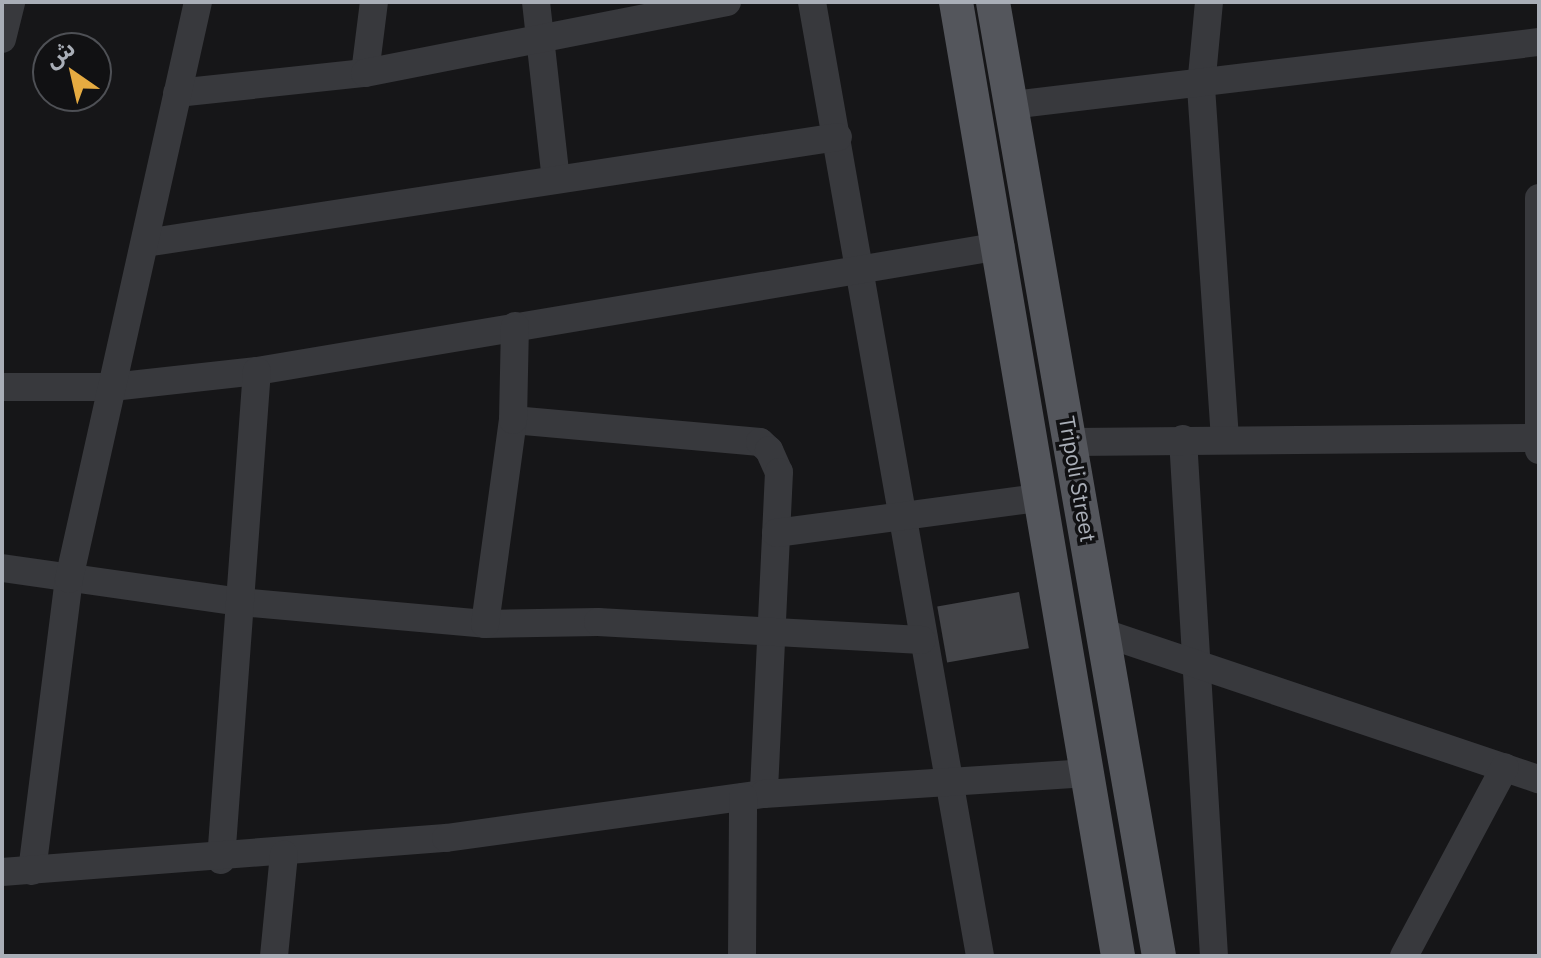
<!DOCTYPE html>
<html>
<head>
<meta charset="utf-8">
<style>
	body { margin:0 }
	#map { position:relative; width:1541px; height:958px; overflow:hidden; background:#161618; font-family:"IBM Plex Sans","Noto Sans Arabic",sans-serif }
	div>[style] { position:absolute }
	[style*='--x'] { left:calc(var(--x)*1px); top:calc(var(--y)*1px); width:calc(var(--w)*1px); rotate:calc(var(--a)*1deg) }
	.building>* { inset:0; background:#434448; transform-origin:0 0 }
	.minor>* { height:28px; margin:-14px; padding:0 14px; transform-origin:14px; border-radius:14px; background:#38393d }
	.major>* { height:34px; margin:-17px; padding:0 17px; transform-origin:17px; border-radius:17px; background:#54565c }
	span { translate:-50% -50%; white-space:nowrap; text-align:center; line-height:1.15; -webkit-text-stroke:7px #111113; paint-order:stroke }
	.street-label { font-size:22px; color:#a9aeb7 }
	.frame { position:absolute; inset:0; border:4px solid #a9aeb7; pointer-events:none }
	.north { position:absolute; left:32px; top:32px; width:80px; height:80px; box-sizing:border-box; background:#111113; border:2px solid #4e5055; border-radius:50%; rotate:326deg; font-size:22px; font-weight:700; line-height:32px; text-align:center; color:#a9aeb7 }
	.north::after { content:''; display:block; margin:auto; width:28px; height:36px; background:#e6ab41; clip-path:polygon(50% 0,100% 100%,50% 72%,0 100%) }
</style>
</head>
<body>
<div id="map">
	<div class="building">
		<i style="left:1019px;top:592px;width:57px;height:83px;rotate:80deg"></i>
	</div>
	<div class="minor">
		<i style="--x:536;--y:2;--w:178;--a:83.6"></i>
		<i style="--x:812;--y:2;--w:969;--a:80.01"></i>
		<i style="--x:1209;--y:2;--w:85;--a:95.4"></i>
		<i style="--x:1201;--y:87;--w:353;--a:86.1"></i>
		<i style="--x:2;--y:39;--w:38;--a:-76"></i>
		<i style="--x:365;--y:73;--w:72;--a:-82.8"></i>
		<i style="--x:177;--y:93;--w:189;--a:-6.1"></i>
		<i style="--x:365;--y:73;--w:369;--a:-11.1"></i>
		<i style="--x:1012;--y:105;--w:531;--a:-6.82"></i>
		<i style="--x:1539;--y:198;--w:252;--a:90"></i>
		<i style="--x:145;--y:243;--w:701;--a:-8.7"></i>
		<i style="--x:2;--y:387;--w:110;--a:0"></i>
		<i style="--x:112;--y:387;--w:146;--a:-6.3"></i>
		<i style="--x:257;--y:371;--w:754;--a:-9.54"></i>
		<i style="--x:513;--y:420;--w:248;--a:5.1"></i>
		<i style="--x:760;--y:442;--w:12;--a:42"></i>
		<i style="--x:769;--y:450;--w:24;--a:66"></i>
		<i style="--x:779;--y:472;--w:322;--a:92.7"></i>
		<i style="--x:1183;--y:439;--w:518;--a:86.57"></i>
		<i style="--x:1073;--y:442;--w:464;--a:-0.5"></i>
		<i style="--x:776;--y:533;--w:266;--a:-7.6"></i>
		<i style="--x:2;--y:568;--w:240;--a:8.1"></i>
		<i style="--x:240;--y:602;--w:246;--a:5.1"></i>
		<i style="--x:485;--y:624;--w:113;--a:-1"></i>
		<i style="--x:598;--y:622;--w:324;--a:3.2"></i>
		<i style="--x:485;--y:624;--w:206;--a:-82.2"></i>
		<i style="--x:513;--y:420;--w:94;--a:-88.8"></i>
		<i style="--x:1104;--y:633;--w:459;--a:18.6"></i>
		<i style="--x:221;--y:860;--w:490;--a:-85.8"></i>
		<i style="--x:32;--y:871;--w:294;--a:-82.8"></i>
		<i style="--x:69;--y:579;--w:591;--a:-77.4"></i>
		<i style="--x:2;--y:872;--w:445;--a:-4.4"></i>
		<i style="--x:446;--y:838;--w:321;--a:-7.9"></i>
		<i style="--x:764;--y:794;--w:324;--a:-3.7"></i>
		<i style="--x:274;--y:956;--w:102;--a:-84.4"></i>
		<i style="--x:742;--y:956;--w:159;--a:-89.6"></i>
		<i style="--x:1404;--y:956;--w:214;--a:-61.9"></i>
	</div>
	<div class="major">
		<i style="--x:956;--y:2;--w:968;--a:80.36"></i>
		<i style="--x:993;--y:2;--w:968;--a:80.13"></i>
	</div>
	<div class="street-label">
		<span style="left:1078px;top:479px;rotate:80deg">Tripoli Street</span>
	</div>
	<div class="frame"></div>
	<div class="north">ش</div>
</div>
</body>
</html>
